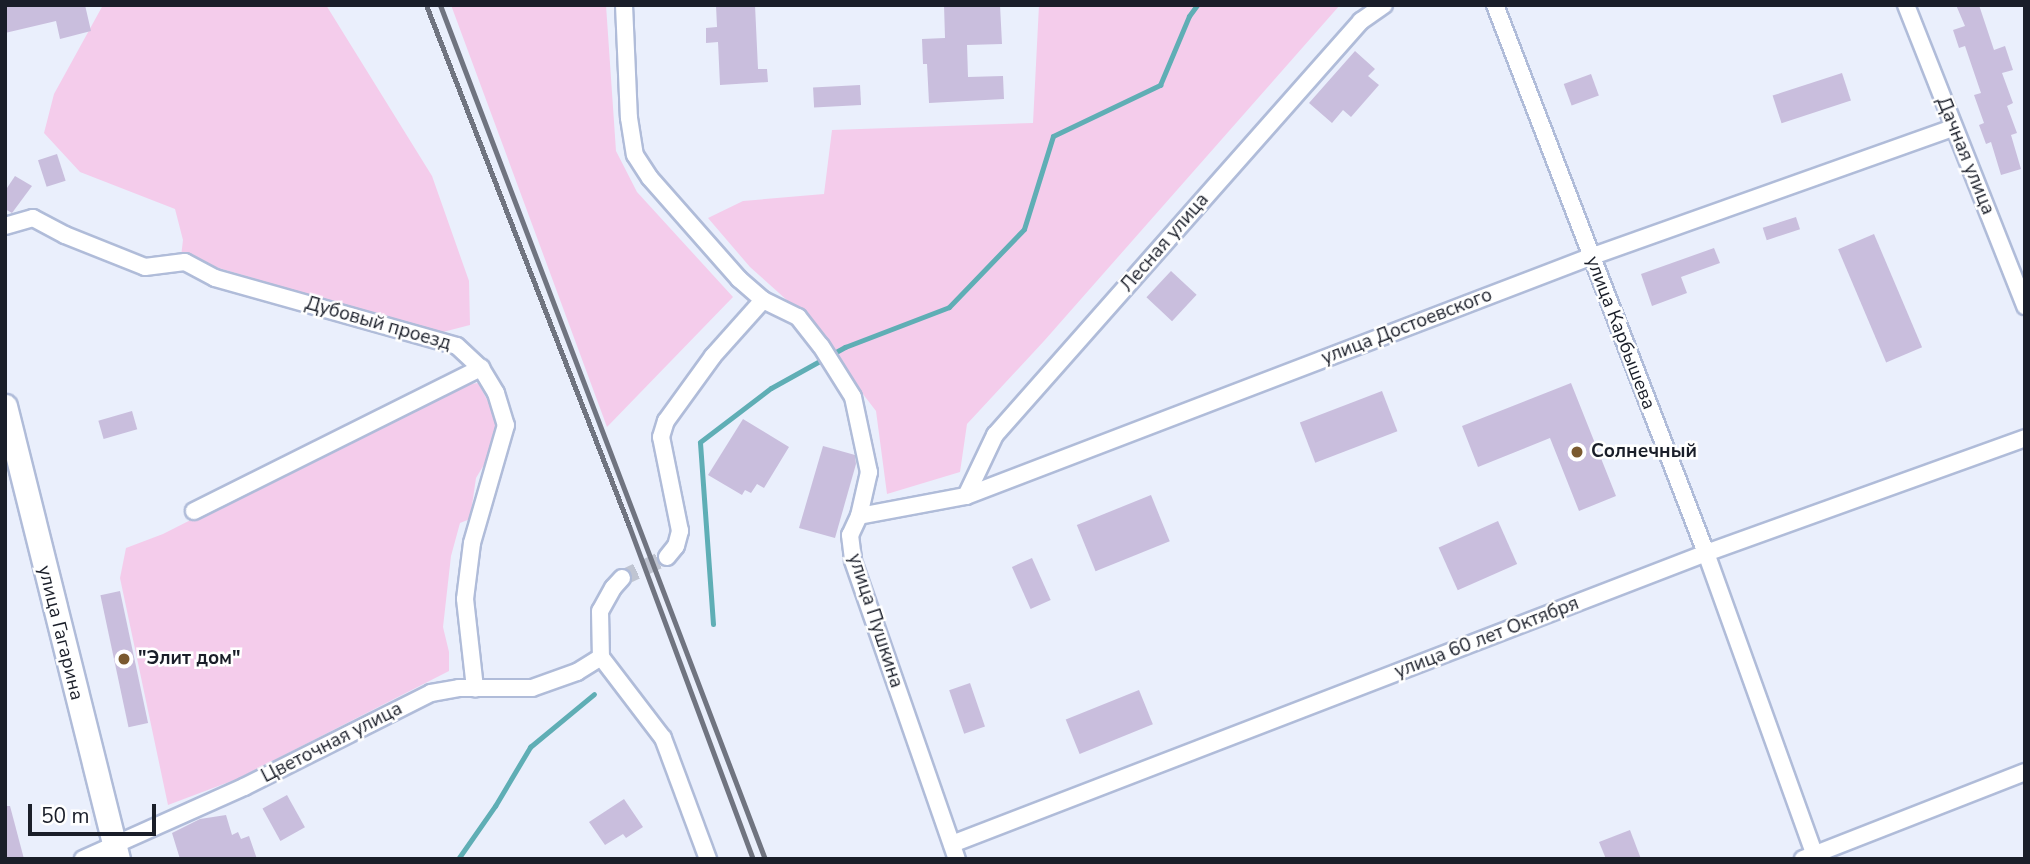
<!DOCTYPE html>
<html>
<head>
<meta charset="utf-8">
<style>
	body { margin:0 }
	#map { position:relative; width:2030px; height:864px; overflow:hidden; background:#eaeffc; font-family:"Nunito Sans",sans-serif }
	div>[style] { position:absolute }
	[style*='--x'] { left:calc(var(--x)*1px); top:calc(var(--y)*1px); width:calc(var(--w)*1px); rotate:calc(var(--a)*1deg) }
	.green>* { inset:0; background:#f4cceb }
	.stream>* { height:5px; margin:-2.5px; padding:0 2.5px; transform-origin:2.5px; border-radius:2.5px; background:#5faeb5 }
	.building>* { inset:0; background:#c9bedd; transform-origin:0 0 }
	.minor-tunnel>* { height:16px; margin-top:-8px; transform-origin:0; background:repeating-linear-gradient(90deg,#c0c5d2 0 16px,transparent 0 24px) }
	.roads { filter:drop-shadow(2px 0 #b0bcd9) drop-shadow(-2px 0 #b0bcd9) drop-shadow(0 2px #b0bcd9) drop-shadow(0 -2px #b0bcd9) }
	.minor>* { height:16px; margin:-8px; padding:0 8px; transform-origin:8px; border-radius:8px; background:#fff }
	.secondary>* { height:23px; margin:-11.5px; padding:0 11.5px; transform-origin:11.5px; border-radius:11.5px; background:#fff }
	.rail>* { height:5px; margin:-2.5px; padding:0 2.5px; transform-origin:2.5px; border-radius:2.5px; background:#707480 }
	.dots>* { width:19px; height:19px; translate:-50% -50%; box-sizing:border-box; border:4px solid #fff; border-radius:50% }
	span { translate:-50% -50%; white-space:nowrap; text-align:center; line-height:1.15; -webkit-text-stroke:5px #fff; paint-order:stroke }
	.street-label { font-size:19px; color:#1a1e29 }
	.poi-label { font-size:19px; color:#1a1e29; font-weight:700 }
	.left { translate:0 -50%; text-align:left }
	.frame { position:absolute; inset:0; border:7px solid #1a1e29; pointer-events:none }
	.scale { position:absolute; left:28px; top:804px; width:128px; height:32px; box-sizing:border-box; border:4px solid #1a1e29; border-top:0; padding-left:9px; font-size:21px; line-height:24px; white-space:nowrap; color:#1a1e29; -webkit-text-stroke:5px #fff; paint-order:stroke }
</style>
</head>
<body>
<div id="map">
	<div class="green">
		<i style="clip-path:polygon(103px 5px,326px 5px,432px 176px,469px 281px,470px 325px,439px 333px,181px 257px,183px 240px,175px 209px,80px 172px,44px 133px,54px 94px)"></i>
		<i style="clip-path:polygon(451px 5px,606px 5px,616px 151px,637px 192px,733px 297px,607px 427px)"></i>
		<i style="clip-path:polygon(1039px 5px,1340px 5px,1044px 341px,967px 424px,960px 472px,887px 494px,876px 411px,799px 311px,750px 267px,708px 218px,743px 201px,824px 194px,832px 130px,1033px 123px)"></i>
		<i style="clip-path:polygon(478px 383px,496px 416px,497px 443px,476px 478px,470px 519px,460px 523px,451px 556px,443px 627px,449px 652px,449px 671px,237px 779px,168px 805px,120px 578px,126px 548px,163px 534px,455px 386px)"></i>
	</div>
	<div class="stream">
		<i style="--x:713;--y:624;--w:182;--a:-94.1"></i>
		<i style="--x:700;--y:442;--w:89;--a:-37.3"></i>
		<i style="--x:771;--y:388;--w:85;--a:-29"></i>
		<i style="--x:845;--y:347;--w:111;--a:-21"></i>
		<i style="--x:949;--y:307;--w:108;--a:-46.1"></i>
		<i style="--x:1024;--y:229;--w:97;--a:-72.7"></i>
		<i style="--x:1053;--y:136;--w:119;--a:-25.5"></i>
		<i style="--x:1160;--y:85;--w:75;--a:-67.2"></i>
		<i style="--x:1189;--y:16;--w:14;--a:-54"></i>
		<i style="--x:458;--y:859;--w:65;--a:-55.1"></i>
		<i style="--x:495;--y:806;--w:69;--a:-59.3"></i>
		<i style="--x:530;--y:747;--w:83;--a:-39.6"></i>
	</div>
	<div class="building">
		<i style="clip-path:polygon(5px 5px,85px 5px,91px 31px,60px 39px,56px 21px,5px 33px)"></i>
		<i style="clip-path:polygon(716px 5px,755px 5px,758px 69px,767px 69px,768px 82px,720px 85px,718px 42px,706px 43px,706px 28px,717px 27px)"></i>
		<i style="clip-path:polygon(944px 5px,1000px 5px,1002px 44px,967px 45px,968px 77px,1003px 76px,1004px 99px,929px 103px,927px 64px,923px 64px,922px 39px,945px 38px)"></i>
		<i style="clip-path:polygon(1956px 5px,1979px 5px,1994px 50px,2005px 46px,2013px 70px,2002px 73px,2013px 103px,2007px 106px,2017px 133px,2011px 135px,2021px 169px,2001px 175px,1991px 142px,1986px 144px,1979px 125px,1984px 123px,1974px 95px,1981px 93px,1965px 46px,1959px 48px,1953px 30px,1965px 26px)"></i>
		<i style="clip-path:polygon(1355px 51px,1375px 69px,1368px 76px,1379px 85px,1351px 117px,1343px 110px,1332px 123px,1309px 103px)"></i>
		<i style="left:1842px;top:73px;width:29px;height:73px;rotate:72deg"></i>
		<i style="left:1591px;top:74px;width:23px;height:29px;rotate:70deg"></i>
		<i style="left:860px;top:85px;width:20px;height:47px;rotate:87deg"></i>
		<i style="left:57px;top:154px;width:28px;height:20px;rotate:72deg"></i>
		<i style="clip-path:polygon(15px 176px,32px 186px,12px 213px,5px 209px,5px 191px)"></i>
		<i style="left:1796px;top:217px;width:13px;height:35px;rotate:72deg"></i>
		<i style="left:1874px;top:234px;width:123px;height:39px;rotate:67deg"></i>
		<i style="clip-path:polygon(1714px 248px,1720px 263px,1681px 277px,1687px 293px,1652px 306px,1641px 274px)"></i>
		<i style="left:1171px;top:271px;width:35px;height:36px;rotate:43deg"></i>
		<i style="clip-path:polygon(1571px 383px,1616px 496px,1579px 511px,1550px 438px,1478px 467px,1462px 426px)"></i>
		<i style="left:1382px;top:391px;width:43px;height:88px;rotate:69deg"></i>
		<i style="left:132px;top:411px;width:19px;height:35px;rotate:74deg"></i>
		<i style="clip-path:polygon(743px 419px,789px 447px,764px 488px,757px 484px,751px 493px,745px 490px,742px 495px,708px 475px)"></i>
		<i style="clip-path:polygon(823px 446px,855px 455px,856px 464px,835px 538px,799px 528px)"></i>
		<i style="left:1151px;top:495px;width:50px;height:80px;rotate:68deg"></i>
		<i style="left:1498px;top:521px;width:47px;height:65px;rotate:66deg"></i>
		<i style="left:1032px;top:558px;width:46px;height:22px;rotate:66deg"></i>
		<i style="left:120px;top:591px;width:135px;height:20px;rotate:78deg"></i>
		<i style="left:970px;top:683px;width:46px;height:22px;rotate:71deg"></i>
		<i style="left:1139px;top:690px;width:37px;height:79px;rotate:68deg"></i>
		<i style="left:287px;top:795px;width:37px;height:28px;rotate:61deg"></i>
		<i style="clip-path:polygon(624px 799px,643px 827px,626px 838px,623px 834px,605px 845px,589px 822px)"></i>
		<i style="clip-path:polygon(5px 806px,10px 806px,24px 859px,5px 859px)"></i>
		<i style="clip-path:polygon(226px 815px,232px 835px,238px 832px,241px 839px,249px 836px,257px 859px,180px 859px,172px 833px,200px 819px)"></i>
		<i style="clip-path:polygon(1630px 830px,1641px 859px,1606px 859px,1599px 842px)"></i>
	</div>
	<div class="minor-tunnel">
		<i style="--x:622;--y:578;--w:50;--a:-25"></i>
	</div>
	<div class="roads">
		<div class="minor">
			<i style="--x:624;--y:5;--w:113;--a:87.5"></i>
			<i style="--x:629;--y:118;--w:37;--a:81"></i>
			<i style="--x:635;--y:155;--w:27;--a:57"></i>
			<i style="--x:650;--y:178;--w:135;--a:48.6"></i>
			<i style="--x:739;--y:279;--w:32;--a:41"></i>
			<i style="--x:763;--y:300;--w:39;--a:26"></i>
			<i style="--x:798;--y:317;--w:37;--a:52"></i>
			<i style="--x:821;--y:346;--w:60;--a:57.9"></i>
			<i style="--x:853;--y:397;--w:77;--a:78"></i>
			<i style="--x:869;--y:472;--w:45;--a:102.8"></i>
			<i style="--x:859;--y:516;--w:21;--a:115"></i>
			<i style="--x:850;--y:535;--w:26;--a:83"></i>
			<i style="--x:853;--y:561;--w:316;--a:70.8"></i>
			<i style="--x:1495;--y:5;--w:587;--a:68.94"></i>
			<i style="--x:1706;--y:553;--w:325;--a:70.2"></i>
			<i style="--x:1906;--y:5;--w:324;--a:68.4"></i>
			<i style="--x:5;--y:226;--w:29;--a:-16"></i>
			<i style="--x:33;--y:218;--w:36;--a:28"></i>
			<i style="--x:65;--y:235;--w:86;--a:21.8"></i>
			<i style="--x:145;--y:267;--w:40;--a:-7.1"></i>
			<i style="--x:185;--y:262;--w:34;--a:28"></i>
			<i style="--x:215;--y:278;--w:251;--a:15.7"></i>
			<i style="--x:457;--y:346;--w:33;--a:43"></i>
			<i style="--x:481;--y:368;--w:29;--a:59"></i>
			<i style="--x:496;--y:393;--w:34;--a:73"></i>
			<i style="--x:506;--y:425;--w:123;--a:106.1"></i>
			<i style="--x:472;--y:543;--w:56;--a:97.1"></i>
			<i style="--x:465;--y:599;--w:90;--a:83.6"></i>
			<i style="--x:966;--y:496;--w:68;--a:-64.6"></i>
			<i style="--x:995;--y:435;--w:553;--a:-48.52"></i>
			<i style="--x:1361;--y:21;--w:28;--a:-35"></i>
			<i style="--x:194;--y:511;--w:321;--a:-26.5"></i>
			<i style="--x:859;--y:516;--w:109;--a:-10.6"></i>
			<i style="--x:966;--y:496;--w:668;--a:-20.96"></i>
			<i style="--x:1590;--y:257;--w:385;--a:-19.6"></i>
			<i style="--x:667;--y:557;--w:14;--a:-51"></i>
			<i style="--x:676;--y:546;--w:16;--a:-75"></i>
			<i style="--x:680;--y:531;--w:96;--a:-101.4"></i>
			<i style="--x:661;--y:437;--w:17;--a:-73"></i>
			<i style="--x:666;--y:421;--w:80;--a:-54.1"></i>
			<i style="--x:713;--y:356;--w:75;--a:-48.2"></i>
			<i style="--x:622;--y:578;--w:13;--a:132"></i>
			<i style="--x:613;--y:588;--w:26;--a:119"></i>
			<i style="--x:600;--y:611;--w:46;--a:88.8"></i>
			<i style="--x:601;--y:657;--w:102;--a:52.6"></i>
			<i style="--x:663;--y:738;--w:129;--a:69.6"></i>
			<i style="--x:952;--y:844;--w:808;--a:-21.1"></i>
			<i style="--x:1706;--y:553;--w:339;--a:-19.8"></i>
			<i style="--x:83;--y:859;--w:176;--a:-24.1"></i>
			<i style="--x:244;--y:787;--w:209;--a:-26.7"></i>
			<i style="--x:431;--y:693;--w:28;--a:-10"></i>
			<i style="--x:459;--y:688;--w:73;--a:0"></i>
			<i style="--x:532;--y:688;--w:48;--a:-19.6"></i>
			<i style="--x:577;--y:672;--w:28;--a:-32"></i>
			<i style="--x:1803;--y:859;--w:238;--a:-21.4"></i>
		</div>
		<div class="secondary">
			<i style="--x:5;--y:406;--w:467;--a:76"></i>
		</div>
	</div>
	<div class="rail">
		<i style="--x:426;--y:5;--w:559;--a:68.71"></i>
		<i style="--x:629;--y:526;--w:355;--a:69.6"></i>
		<i style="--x:440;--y:5;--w:914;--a:69.17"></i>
	</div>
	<div class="dots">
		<i style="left:1577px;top:452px;background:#7a592f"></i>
		<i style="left:124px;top:659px;background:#7a592f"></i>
	</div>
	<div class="street-label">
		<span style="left:1965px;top:156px;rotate:68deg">Дачная улица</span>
		<span style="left:1165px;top:243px;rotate:-49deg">Лесная улица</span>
		<span style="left:378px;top:324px;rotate:16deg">Дубовый проезд</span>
		<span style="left:1407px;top:327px;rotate:-21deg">улица Достоевского</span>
		<span style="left:1620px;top:333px;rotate:69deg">улица Карбышева</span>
		<span style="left:875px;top:621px;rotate:72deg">улица Пушкина</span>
		<span style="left:60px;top:633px;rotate:76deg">улица Гагарина</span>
		<span style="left:1487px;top:638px;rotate:-21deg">улица 60 лет Октября</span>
		<span style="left:332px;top:743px;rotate:-27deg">Цветочная улица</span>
	</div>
	<div class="poi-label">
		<span class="left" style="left:1591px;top:452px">Солнечный</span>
		<span class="left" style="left:138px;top:659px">"Элит дом"</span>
	</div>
	<div class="frame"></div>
	<div class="scale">50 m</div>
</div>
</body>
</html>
